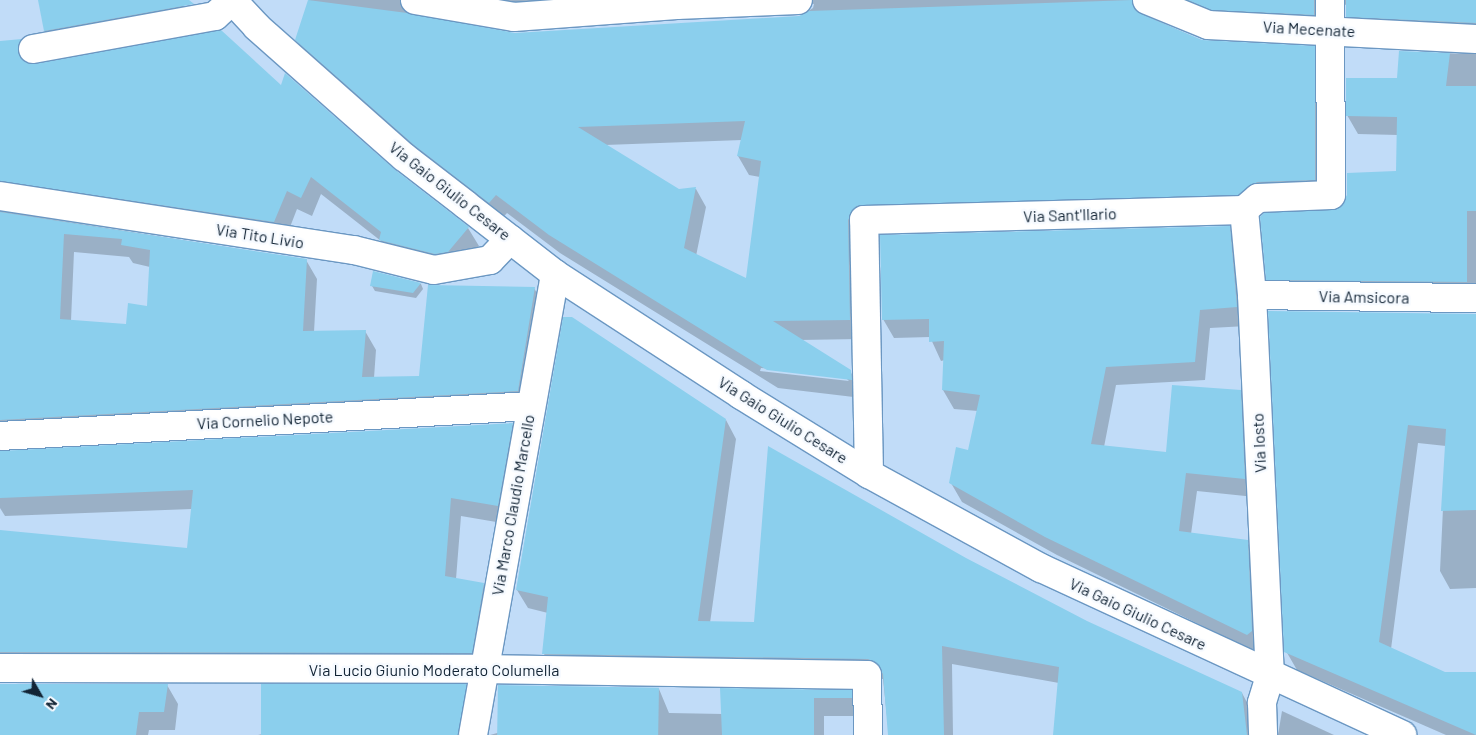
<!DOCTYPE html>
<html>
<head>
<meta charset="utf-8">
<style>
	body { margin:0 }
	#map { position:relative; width:1476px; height:735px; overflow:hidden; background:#c1dcf8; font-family:Barlow,sans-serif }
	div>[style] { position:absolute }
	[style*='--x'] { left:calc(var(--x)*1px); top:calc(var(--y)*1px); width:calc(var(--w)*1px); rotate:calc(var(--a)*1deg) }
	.shadow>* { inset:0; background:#0003 }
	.building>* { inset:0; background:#8bcfed; transform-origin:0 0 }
	.roads { filter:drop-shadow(1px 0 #6b97c2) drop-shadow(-1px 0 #6b97c2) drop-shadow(0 1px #6b97c2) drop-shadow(0 -1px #6b97c2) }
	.street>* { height:28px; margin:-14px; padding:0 14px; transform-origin:14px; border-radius:14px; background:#fff }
	.secondary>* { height:28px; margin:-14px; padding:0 14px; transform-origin:14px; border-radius:14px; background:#fff }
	span { translate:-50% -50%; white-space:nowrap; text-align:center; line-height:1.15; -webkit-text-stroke:5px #f6faff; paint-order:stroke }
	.street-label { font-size:16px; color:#122435 }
	.north { position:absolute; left:15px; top:670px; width:50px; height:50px; -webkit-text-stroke:4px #f6faff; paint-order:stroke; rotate:128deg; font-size:14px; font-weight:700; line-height:20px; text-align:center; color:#122435 }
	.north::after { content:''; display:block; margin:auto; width:18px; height:22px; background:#122435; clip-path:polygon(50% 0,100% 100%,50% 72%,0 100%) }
</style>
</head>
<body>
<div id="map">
	<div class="shadow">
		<i style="clip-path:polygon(39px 0,182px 0,188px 25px,56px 49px,45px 31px)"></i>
		<i style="clip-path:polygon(evenodd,309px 0,1476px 0,1476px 43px,1358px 35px,1347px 16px,1346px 5px,1342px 3px,1325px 33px,1148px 6px,1142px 14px,1202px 41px,1314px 47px,1325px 66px,1325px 198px,867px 225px,860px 339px,799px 340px,850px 371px,861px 390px,862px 398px,778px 388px,560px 253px,507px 213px,500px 221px,307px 59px,297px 40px,309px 0,809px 3px,814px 4px,813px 8px,799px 17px,515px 34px,410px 16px,414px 8px,809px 3px,309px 0,742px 140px,738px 156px,749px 175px,760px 177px,748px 280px,696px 256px,706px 207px,696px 189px,678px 190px,605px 145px,742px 140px,309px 0,761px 368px,846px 378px,849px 381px,760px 371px,761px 368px)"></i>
		<i style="clip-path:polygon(21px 40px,31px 58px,30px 64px,282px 87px,468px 228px,479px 246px,459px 270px,391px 258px,381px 241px,321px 194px,312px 216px,297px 209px,285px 240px,0 204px,0 42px)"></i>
		<i style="clip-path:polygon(1400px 52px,1476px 54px,1476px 301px,1278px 298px,1267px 279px,1340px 210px,1397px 172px,1398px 135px,1358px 134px,1347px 115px,1398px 80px)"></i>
		<i style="clip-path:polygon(evenodd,0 211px,306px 260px,317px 279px,314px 332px,365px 331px,376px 350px,374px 378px,420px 377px,534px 288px,545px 307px,528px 409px,0 445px,0 211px,74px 252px,129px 257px,133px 263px,150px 267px,148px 307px,127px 326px,71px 321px,74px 252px)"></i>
		<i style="clip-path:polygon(1229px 227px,1240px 246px,1247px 326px,1210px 328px,1205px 380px,1116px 385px,1104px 447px,1167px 453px,1240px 391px,1251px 410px,1255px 497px,1197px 491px,1191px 534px,1247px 542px,1258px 560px,1258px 653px,1057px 555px,962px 502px,951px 483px,969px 452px,978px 411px,954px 409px,943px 390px,945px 360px,941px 361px,930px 337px,894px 338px,883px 319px)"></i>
		<i style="clip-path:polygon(374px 272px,421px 284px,423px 289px,416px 298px,375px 291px,372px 286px)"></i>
		<i style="clip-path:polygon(1270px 312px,1476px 330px,1476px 588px,1450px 589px,1440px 571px,1446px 446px,1418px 443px,1391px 649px,1445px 674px,1476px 673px,1476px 735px,1446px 735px,1297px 670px,1286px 651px)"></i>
		<i style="clip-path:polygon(726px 420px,736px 439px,710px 623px,755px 623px,966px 559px,1086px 622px,1242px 693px,1252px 712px,1255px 735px,1055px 735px,1059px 683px,952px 664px,953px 735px,889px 735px,883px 679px,554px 672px,544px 654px,548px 613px,528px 608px,517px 590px)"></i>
		<i style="clip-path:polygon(512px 424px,523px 442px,508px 524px,461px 516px,456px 579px,483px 584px,494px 603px,482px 672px,0 671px,0 531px,188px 549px,192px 509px,5px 516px,0 508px,0 453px)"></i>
		<i style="clip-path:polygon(0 685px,167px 685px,178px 704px,175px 730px,149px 730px,148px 735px,0 735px)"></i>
		<i style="clip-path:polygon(465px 686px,476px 704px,471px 735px,258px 735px)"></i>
		<i style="clip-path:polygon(659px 689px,669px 713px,723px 714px,722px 690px,851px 692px,862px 716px,824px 716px,824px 735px,490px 735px)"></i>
		<i style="clip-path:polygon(1282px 711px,1334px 735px,1278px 735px)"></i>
	</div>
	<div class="building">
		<i style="clip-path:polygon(38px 0,189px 0,194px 4px,44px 31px)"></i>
		<i style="clip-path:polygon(evenodd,308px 0,407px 13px,515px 33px,799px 16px,809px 11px,1132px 0,1134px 9px,1141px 14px,1202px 40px,1315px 46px,1315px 180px,1257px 182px,1238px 195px,856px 206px,848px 220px,850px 320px,773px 321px,851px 370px,852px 380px,767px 370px,549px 235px,496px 195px,489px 203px,414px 145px,295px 40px,308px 0,745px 121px,737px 156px,761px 161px,746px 278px,684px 248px,696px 187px,679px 189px,578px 127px,745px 121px)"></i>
		<i style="clip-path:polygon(1188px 0,1314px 0,1314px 15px,1211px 10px)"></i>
		<i style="clip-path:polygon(1346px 0,1476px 0,1476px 23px,1346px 17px)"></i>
		<i style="clip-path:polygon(221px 30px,281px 85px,285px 73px,394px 169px,469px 227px,448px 252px,435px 254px,379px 240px,381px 232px,311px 177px,301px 198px,287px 191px,274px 222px,0 181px,0 41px,22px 39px,18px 51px,21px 59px,35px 64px)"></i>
		<i style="clip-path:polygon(1399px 51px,1450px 53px,1446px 86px,1476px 86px,1476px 211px,1467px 211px,1467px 282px,1266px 280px,1260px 217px,1264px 213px,1339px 208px,1347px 195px,1347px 173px,1396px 171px,1397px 117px,1346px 116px,1346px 78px,1397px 78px)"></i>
		<i style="clip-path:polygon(evenodd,0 212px,307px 259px,303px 331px,366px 330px,362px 377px,419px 376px,428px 285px,535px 287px,518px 391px,0 420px,0 212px,64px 234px,122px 239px,121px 245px,150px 250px,147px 306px,128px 303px,126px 324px,60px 319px,64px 234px)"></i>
		<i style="clip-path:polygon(1230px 226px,1237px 307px,1200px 310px,1195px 362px,1106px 367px,1091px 444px,1166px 452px,1172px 385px,1241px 390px,1245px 479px,1186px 473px,1179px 531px,1248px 540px,1252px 631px,1247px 635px,1045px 537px,949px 483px,956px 447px,968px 450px,980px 395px,942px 390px,944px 341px,929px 342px,929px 319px,882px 320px,880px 235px)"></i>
		<i style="clip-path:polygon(373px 271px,421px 283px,413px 293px,370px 286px)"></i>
		<i style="clip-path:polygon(1268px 311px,1476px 314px,1476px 510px,1441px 511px,1446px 429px,1408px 425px,1379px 642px,1445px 672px,1476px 672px,1476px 735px,1284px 652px)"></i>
		<i style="clip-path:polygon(563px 317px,572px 317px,726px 419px,698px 621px,754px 622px,768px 446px,966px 558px,1087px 621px,1242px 692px,1247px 735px,1053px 735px,1059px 667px,942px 646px,944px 735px,888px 735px,883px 674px,875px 662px,868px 659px,542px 654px,548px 597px,516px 590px)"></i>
		<i style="clip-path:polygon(513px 423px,498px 506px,451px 498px,445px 576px,484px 583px,472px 653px,0 652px,0 530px,187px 548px,193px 490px,0 498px,0 451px)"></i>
		<i style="clip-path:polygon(0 684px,168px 684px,164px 712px,139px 712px,136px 735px,0 735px)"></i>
		<i style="left:261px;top:684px;width:205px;height:51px"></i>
		<i style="left:498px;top:685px;width:161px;height:51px;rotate:1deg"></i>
		<i style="clip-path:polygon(720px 688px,852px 690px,852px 698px,814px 698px,814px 735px,722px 735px)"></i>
	</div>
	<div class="roads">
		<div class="street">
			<i style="--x:415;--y:0;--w:100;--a:9.7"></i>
			<i style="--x:514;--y:17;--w:163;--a:-4.2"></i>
			<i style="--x:677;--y:5;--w:121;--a:-2.4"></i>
			<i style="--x:1147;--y:0;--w:66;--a:22.3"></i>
			<i style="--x:1208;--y:25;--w:268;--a:3"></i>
			<i style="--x:33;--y:49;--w:185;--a:-10.3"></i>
			<i style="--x:215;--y:16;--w:24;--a:-42"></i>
			<i style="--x:0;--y:196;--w:358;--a:8.7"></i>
			<i style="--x:354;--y:250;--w:82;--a:14"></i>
			<i style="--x:434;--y:270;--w:57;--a:-10.1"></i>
			<i style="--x:490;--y:260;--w:29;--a:-46"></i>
			<i style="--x:1244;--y:210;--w:85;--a:84.6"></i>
			<i style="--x:1252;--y:295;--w:381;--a:87.3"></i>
			<i style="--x:1270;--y:676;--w:28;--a:107"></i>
			<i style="--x:1262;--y:703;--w:32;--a:88"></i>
			<i style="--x:1252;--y:295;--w:224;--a:0.8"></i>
			<i style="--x:0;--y:436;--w:532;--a:-3.23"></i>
			<i style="--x:869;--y:474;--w:254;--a:-91.1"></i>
			<i style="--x:864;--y:220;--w:380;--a:-1.5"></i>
			<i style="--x:1244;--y:210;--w:18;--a:-41"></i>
			<i style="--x:1258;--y:198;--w:73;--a:-2.4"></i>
			<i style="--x:1331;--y:195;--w:195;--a:-90.3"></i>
			<i style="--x:0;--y:668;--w:484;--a:0.1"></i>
			<i style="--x:484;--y:669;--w:383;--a:0.9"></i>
			<i style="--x:867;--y:675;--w:60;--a:89"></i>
			<i style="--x:473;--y:735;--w:468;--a:-79.9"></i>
		</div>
		<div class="secondary">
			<i style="--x:232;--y:0;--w:37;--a:47"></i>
			<i style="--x:257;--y:27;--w:196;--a:41.5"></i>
			<i style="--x:404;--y:157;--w:78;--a:37.7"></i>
			<i style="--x:466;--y:205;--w:113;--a:37.8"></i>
			<i style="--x:555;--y:274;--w:222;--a:33"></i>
			<i style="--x:741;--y:395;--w:150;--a:31.7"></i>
			<i style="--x:869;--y:474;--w:196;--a:28.7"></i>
			<i style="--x:1041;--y:568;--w:398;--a:24.8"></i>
		</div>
	</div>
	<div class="street-label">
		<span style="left:1309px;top:29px;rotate:3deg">Via Mecenate</span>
		<span style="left:450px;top:191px;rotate:38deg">Via Gaio Giulio Cesare</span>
		<span style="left:1070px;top:215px;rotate:-2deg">Via Sant'Ilario</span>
		<span style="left:260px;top:236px;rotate:9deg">Via Tito Livio</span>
		<span style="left:1364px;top:297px;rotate:1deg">Via Amsicora</span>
		<span style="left:265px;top:420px;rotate:-3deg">Via Cornelio Nepote</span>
		<span style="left:783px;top:420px;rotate:32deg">Via Gaio Giulio Cesare</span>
		<span style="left:1259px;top:443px;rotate:-93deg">Via Iosto</span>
		<span style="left:513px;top:505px;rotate:-80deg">Via Marco Claudio Marcello</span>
		<span style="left:1138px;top:614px;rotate:25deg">Via Gaio Giulio Cesare</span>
		<span style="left:434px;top:670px">Via Lucio Giunio Moderato Columella</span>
	</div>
	<div class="north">N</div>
</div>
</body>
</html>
